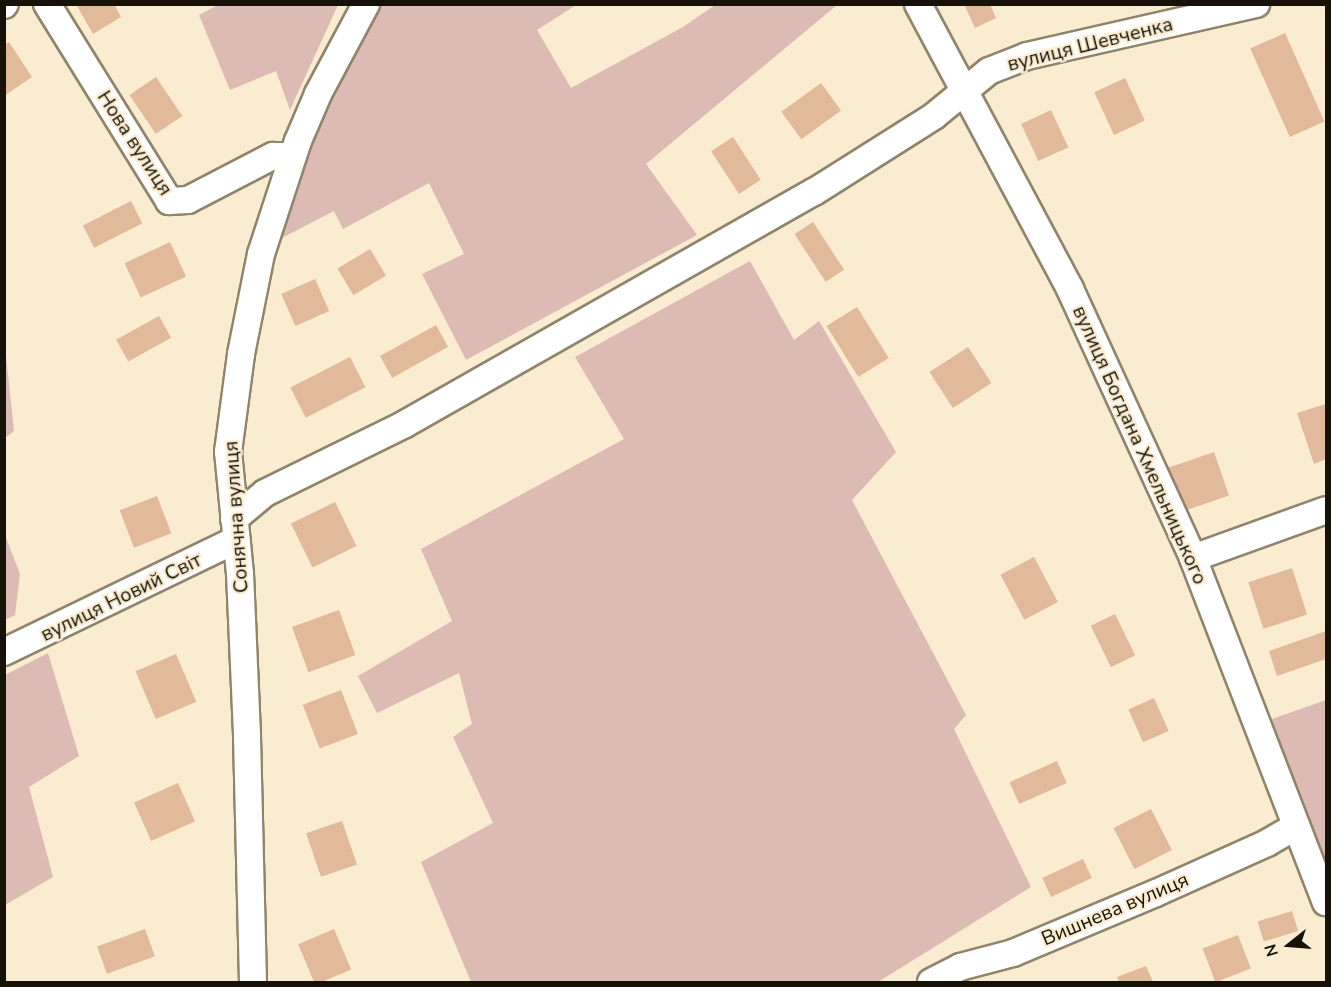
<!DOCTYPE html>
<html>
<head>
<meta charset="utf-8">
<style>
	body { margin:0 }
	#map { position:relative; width:1331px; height:987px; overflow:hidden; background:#faecd0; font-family:"Nunito Sans",sans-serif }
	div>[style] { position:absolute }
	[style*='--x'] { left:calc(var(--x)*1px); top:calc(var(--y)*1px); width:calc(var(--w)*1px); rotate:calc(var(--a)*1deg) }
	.green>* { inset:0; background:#dbbbb4 }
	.building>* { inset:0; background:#e1b99b; transform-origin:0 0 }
	.roads { filter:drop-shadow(2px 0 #90846b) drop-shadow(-2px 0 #90846b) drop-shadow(0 2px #90846b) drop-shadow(0 -2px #90846b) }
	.street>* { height:26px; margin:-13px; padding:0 13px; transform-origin:13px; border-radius:13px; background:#fff }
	span { translate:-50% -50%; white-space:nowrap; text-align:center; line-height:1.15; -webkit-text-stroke:4.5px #faecd0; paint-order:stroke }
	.street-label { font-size:20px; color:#161208 }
	.frame { position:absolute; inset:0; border:6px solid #161208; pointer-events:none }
	.north { position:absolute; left:1259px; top:915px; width:60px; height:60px; -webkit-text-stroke:4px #faecd0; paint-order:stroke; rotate:253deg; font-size:16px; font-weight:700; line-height:24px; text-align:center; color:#161208 }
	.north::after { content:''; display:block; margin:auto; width:21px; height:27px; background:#161208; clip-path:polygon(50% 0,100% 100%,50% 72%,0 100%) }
</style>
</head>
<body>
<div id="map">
	<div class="green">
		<i style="clip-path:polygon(218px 5px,338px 5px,290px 110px,276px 71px,230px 90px,199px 15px)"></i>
		<i style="clip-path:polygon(381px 5px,576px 5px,537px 30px,571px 88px,683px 27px,715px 5px,837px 5px,646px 164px,697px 235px,466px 360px,422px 274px,464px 254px,429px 183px,343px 229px,334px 211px,276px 241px,304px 147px,339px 74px)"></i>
		<i style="clip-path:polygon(750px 261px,794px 340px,819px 321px,896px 452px,852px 500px,966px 715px,954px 729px,1031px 887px,878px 982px,471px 982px,421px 862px,493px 823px,453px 737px,472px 724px,459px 673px,377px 713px,358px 676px,452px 621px,421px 549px,624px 439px,575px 357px)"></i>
		<i style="clip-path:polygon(5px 347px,14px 431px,5px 438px,4px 438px)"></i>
		<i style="clip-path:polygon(5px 535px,20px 574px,15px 615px,5px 620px)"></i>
		<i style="clip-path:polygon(48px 653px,79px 756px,29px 787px,53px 877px,5px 905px,5px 675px)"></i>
		<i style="clip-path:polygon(1326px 700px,1326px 873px,1272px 719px)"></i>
	</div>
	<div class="building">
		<i style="clip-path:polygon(76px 4px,114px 4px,121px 17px,93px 34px)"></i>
		<i style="clip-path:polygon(964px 4px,990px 4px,996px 18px,975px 28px)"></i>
		<i style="left:1285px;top:33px;width:97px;height:38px;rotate:66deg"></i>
		<i style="clip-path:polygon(9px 42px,32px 77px,4px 96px,4px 45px)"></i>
		<i style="left:156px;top:77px;width:47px;height:32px;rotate:56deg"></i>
		<i style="left:1125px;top:78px;width:47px;height:34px;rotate:65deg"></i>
		<i style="left:821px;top:83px;width:34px;height:49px;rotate:54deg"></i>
		<i style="left:1051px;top:110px;width:41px;height:33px;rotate:65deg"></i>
		<i style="left:733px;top:137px;width:51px;height:26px;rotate:57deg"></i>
		<i style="left:131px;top:201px;width:25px;height:54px;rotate:63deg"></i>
		<i style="left:813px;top:222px;width:57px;height:22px;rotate:57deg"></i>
		<i style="left:170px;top:242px;width:38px;height:50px;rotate:65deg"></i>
		<i style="left:370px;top:249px;width:31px;height:38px;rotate:59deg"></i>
		<i style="left:315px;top:279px;width:35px;height:37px;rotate:66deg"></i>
		<i style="left:857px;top:307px;width:60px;height:36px;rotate:58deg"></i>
		<i style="left:159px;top:316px;width:25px;height:49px;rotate:61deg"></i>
		<i style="left:436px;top:325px;width:25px;height:64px;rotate:61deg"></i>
		<i style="left:968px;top:347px;width:43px;height:46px;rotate:57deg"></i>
		<i style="left:350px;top:357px;width:34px;height:67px;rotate:63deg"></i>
		<i style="clip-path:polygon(1326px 404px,1326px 459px,1314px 464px,1297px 413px)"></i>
		<i style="left:1214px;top:452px;width:46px;height:50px;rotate:71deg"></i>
		<i style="left:157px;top:496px;width:40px;height:40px;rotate:69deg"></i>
		<i style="left:335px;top:502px;width:49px;height:49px;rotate:64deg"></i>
		<i style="left:1034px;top:557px;width:51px;height:38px;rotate:62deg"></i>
		<i style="left:1292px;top:568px;width:49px;height:46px;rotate:72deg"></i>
		<i style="left:339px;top:610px;width:48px;height:50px;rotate:70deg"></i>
		<i style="left:1115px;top:614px;width:46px;height:27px;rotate:64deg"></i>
		<i style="clip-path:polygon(1326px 631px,1326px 659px,1277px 676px,1269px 651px)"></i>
		<i style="left:176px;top:654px;width:52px;height:44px;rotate:67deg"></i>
		<i style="left:341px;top:690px;width:47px;height:41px;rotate:69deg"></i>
		<i style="left:1154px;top:698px;width:36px;height:28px;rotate:66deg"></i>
		<i style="left:1057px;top:761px;width:24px;height:52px;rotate:66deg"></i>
		<i style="left:178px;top:783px;width:42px;height:48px;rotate:66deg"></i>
		<i style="left:1151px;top:809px;width:46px;height:42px;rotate:63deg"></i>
		<i style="left:342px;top:821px;width:46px;height:38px;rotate:71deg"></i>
		<i style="left:1083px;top:859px;width:21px;height:45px;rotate:65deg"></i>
		<i style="left:1292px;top:911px;width:21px;height:36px;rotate:73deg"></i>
		<i style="left:145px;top:929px;width:29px;height:51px;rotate:70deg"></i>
		<i style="left:334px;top:929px;width:44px;height:39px;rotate:67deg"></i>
		<i style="left:1238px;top:935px;width:36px;height:38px;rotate:69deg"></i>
		<i style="clip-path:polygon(1146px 966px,1153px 982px,1119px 982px,1117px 977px)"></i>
	</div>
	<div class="roads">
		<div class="street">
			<i style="--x:47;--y:4;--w:232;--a:58.2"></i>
			<i style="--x:169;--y:201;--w:19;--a:-3"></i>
			<i style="--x:188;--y:200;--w:96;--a:-27.4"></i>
			<i style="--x:273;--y:156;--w:20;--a:0"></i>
			<i style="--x:918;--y:4;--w:323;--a:61.9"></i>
			<i style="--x:1070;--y:289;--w:296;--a:65.4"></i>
			<i style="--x:1193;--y:558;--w:369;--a:68.9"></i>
			<i style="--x:4;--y:5;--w:1;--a:-45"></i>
			<i style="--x:234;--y:519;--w:40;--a:-40"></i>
			<i style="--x:265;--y:493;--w:156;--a:-26.2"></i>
			<i style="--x:405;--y:424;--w:470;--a:-29.6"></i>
			<i style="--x:814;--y:192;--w:142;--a:-32.3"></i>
			<i style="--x:934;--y:116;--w:71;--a:-39.3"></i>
			<i style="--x:989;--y:71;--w:41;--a:-21.5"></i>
			<i style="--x:1027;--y:56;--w:235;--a:-12.8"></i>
			<i style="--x:1193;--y:558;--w:141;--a:-19.8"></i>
			<i style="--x:4;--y:652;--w:258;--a:-25.8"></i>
			<i style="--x:253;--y:982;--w:248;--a:-91.4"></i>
			<i style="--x:247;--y:734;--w:160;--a:-92.5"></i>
			<i style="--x:240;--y:574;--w:123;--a:-95.6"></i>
			<i style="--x:228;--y:452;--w:99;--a:-82.4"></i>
			<i style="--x:241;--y:354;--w:102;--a:-78.7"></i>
			<i style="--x:261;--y:254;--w:119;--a:-71.9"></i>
			<i style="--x:298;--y:141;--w:51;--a:-66.9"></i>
			<i style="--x:318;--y:94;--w:102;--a:-61.9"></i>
			<i style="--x:931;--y:982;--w:33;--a:-27"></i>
			<i style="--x:960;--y:967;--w:55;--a:-14.8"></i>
			<i style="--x:1013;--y:953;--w:155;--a:-22.8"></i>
			<i style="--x:1156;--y:893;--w:122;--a:-24.2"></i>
			<i style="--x:1267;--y:843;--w:34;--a:-30"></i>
		</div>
	</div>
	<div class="street-label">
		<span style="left:1090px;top:44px;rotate:-14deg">вулиця Шевченка</span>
		<span style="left:135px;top:143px;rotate:57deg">Нова вулиця</span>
		<span style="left:1140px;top:445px;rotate:66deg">вулиця Богдана Хмельницького</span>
		<span style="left:236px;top:517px;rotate:-94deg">Сонячна вулиця</span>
		<span style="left:121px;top:597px;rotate:-26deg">вулиця Новий Світ</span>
		<span style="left:1115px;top:909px;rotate:-23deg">Вишнева вулиця</span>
	</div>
	<div class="frame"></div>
	<div class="north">N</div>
</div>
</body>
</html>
